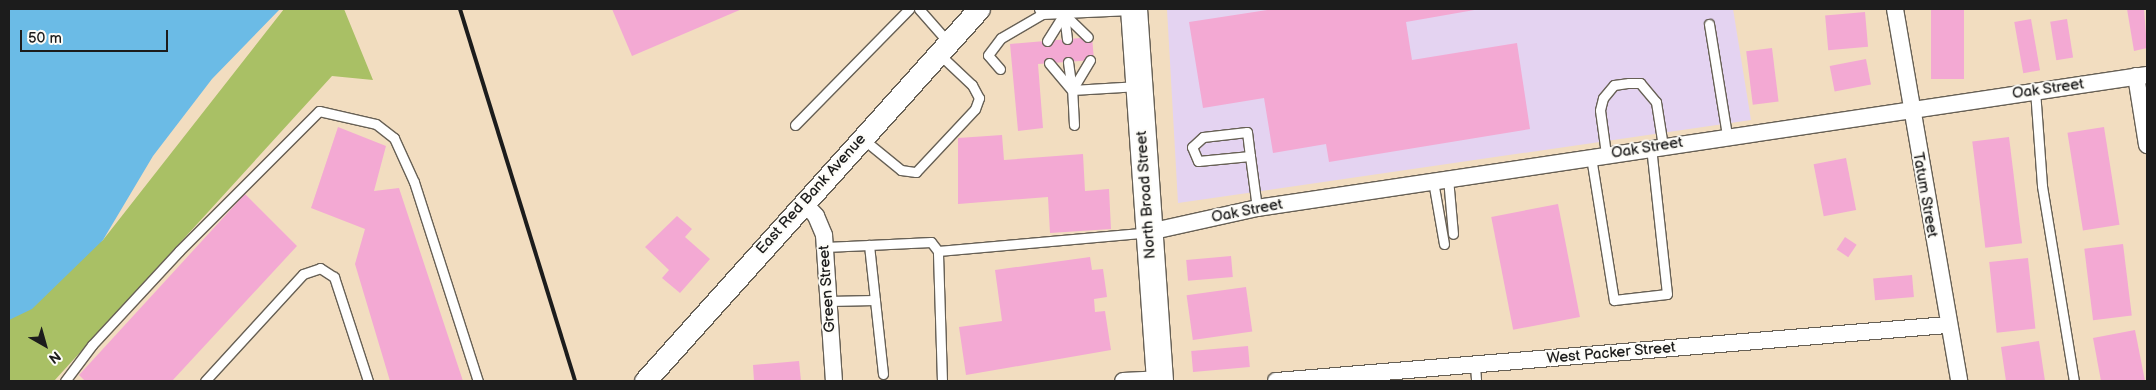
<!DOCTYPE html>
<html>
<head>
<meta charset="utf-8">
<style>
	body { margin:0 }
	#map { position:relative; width:2156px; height:390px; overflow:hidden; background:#f2ddc0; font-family:"Balsamiq Sans",sans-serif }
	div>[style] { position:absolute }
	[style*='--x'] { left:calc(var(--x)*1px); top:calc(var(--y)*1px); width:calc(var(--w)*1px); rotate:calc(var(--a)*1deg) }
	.built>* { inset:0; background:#e4d3f1 }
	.green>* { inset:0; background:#a9c065 }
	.water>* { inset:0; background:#6bbbe6 }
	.building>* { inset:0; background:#f3a9d3; transform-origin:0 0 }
	.roads { filter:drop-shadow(1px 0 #676055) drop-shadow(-1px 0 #676055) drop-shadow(0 1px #676055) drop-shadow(0 -1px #676055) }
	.service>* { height:9px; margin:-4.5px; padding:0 4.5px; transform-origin:4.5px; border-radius:4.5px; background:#fff }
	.minor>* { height:16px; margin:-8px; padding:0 8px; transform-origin:8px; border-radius:8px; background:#fff }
	.tertiary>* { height:21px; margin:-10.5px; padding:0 10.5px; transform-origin:10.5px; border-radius:10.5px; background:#fff }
	.primary>* { height:26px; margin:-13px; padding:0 13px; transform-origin:13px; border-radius:13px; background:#fff }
	.rail>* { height:4px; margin:-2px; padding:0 2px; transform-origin:2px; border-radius:2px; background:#1c1c1c }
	span { translate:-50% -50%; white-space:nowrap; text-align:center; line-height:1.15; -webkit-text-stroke:4px #fdfcf7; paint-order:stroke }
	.street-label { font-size:15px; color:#1c1c1c }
	.frame { position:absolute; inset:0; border:10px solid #1c1c1c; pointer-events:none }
	.north { position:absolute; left:20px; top:320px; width:50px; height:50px; -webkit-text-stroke:4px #fdfcf7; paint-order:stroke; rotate:142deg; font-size:14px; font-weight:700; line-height:20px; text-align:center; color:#1c1c1c }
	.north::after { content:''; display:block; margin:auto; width:18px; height:22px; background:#1c1c1c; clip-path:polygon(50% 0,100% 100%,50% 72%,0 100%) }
	.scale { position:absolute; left:20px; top:30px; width:148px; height:22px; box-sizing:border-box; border:2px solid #1c1c1c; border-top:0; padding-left:6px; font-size:15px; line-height:18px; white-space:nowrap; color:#1c1c1c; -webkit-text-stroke:4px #fdfcf7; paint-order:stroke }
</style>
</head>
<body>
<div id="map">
	<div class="built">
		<i style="clip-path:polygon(1167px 9px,1733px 9px,1751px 120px,1178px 203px)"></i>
	</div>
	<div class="green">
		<i style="clip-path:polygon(284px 9px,344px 9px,373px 80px,332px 76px,54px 381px,9px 381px,9px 308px,103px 240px)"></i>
	</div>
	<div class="water">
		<i style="clip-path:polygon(9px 9px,280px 9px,212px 79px,153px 156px,103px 240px,32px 309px,9px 320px)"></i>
	</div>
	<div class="building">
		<i style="clip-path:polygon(612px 9px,742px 9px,632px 56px)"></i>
		<i style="clip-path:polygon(1274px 9px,1480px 9px,1406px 22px,1412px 60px,1517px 43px,1530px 129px,1329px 162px,1326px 144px,1273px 153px,1264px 98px,1203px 108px,1189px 22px)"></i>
		<i style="left:1931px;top:9px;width:33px;height:70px"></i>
		<i style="clip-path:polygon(2127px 9px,2144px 9px,2147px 48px,2134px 51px)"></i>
		<i style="left:1865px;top:12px;width:35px;height:40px;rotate:85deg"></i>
		<i style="left:2031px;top:19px;width:52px;height:17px;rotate:80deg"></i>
		<i style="left:2067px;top:19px;width:39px;height:17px;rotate:81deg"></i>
		<i style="clip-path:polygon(1092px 37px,1094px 60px,1038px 64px,1043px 128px,1018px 131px,1010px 44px)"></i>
		<i style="left:1772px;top:48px;width:54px;height:26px;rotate:83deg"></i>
		<i style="left:1866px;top:59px;width:26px;height:37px;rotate:79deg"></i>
		<i style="clip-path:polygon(338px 127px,386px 146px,374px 191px,399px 188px,463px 381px,390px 381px,355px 264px,365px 229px,311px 208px)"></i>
		<i style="left:2104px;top:127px;width:99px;height:37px;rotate:81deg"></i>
		<i style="clip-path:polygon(1002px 135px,1004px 160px,1083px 154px,1085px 191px,1109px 189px,1111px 229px,1050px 233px,1048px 197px,958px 204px,958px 138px)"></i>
		<i style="left:2009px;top:137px;width:107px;height:37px;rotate:83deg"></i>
		<i style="left:1846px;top:158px;width:53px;height:33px;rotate:79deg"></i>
		<i style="clip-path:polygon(245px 194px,297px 246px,172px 381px,85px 381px,79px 375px)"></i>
		<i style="left:1558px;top:204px;width:115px;height:68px;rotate:79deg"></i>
		<i style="clip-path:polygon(677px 216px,692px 229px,685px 237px,710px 259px,680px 293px,662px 278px,669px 270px,645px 247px)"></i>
		<i style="left:1845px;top:237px;width:14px;height:15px;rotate:34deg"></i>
		<i style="left:2123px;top:244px;width:72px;height:39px;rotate:83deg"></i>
		<i style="left:1231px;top:256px;width:21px;height:45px;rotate:85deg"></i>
		<i style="clip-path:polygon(1090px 257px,1092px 270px,1103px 269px,1107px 297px,1094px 299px,1095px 312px,1105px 311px,1111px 350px,966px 375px,959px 327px,1002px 321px,995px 270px)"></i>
		<i style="left:2028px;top:258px;width:71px;height:39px;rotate:84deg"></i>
		<i style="left:1912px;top:275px;width:22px;height:39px;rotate:85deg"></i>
		<i style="left:1246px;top:287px;width:45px;height:60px;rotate:82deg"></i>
		<i style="clip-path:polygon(2135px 330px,2145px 381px,2101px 381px,2093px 338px)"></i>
		<i style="clip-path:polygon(2039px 341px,2045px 381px,2006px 381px,2001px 347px)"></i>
		<i style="left:1248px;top:346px;width:21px;height:57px;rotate:85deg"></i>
		<i style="clip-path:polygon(799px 361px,801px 381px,754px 381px,753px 365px)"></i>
	</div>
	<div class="roads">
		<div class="service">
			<i style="--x:919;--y:9;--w:44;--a:48.7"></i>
			<i style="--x:1039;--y:9;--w:6;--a:59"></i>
			<i style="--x:1042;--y:14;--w:89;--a:-2.6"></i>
			<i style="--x:1709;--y:24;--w:112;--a:80.8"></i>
			<i style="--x:1067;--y:39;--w:25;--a:-97"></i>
			<i style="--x:1064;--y:14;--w:33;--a:44"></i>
			<i style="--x:1047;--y:41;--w:32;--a:-58"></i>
			<i style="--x:1068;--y:62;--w:28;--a:82"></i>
			<i style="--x:1049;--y:63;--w:35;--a:50"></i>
			<i style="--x:1000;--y:69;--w:18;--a:-131"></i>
			<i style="--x:988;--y:55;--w:21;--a:-53"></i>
			<i style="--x:1001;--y:38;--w:48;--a:-30.3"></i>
			<i style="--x:1072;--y:90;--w:35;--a:-59"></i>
			<i style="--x:2035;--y:90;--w:96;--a:85.8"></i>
			<i style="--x:2042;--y:186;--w:198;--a:80.7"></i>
			<i style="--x:795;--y:125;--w:163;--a:-45.5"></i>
			<i style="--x:1074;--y:125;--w:35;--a:-93"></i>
			<i style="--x:1072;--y:90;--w:67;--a:-3.4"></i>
			<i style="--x:863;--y:139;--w:49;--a:39.2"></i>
			<i style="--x:901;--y:170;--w:15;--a:8"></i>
			<i style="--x:916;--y:172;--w:86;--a:-46.9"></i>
			<i style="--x:975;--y:109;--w:12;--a:-70"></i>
			<i style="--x:979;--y:98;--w:15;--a:-118"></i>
			<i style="--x:972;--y:85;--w:47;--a:-136.7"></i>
			<i style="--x:1606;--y:154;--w:44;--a:-97.8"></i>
			<i style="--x:1600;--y:110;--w:12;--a:-76"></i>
			<i style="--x:1603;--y:98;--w:17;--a:-50"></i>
			<i style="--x:1614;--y:85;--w:15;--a:-8"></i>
			<i style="--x:1629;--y:83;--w:11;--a:0"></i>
			<i style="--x:1640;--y:83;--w:25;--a:50"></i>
			<i style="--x:1656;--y:102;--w:45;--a:81"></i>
			<i style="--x:1250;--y:156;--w:52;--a:174.5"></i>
			<i style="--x:1198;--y:161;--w:15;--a:-113"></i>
			<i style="--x:1192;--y:147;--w:15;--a:-42"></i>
			<i style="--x:1203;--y:137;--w:44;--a:-6.5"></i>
			<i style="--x:1247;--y:132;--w:24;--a:83"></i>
			<i style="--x:1250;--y:156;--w:52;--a:82.3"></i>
			<i style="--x:1591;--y:157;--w:145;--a:80.9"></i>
			<i style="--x:1614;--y:300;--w:53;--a:-6.5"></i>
			<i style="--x:1667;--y:294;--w:148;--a:-96.2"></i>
			<i style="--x:1448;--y:178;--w:56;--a:84.9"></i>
			<i style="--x:1433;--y:181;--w:64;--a:80.1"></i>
			<i style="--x:825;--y:247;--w:44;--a:-2.6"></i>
			<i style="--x:828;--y:301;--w:47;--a:-1.2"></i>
			<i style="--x:1475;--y:365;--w:16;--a:86"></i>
			<i style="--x:883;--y:374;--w:130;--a:-96.2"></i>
			<i style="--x:869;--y:245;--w:62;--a:-2.8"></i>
			<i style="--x:931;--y:242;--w:11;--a:52"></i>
			<i style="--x:65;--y:381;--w:45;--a:-53.1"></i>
			<i style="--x:92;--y:345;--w:128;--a:-47.2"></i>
			<i style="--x:179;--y:251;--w:198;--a:-45"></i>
			<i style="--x:319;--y:111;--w:58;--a:12.8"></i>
			<i style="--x:376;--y:124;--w:23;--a:38"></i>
			<i style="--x:394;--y:138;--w:48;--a:65.6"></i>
			<i style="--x:414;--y:182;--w:209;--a:72.2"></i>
			<i style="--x:205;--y:381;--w:145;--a:-47.5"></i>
			<i style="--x:303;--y:274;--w:18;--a:-19"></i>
			<i style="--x:320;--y:268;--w:17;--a:33"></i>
			<i style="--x:334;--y:277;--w:109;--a:71.9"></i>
			<i style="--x:942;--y:381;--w:130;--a:-91.8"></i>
			<i style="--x:938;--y:251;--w:212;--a:-5.1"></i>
		</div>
		<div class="minor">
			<i style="--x:1895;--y:9;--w:377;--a:80.2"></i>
			<i style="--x:2136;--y:76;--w:70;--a:80.9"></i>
			<i style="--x:804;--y:203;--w:18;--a:47"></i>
			<i style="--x:816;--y:216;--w:21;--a:67"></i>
			<i style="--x:824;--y:235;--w:146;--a:86.1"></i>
			<i style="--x:1149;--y:232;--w:111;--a:-12.5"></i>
			<i style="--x:1257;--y:208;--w:900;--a:-8.5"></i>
			<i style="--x:1123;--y:381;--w:36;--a:-3"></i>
			<i style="--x:1276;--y:381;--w:673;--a:-4.77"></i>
		</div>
		<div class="tertiary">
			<i style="--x:645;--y:381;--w:500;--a:-48.1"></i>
		</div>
		<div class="primary">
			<i style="--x:1134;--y:9;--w:373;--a:86"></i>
		</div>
	</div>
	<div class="rail">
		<i style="--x:460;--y:9;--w:389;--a:72.8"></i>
	</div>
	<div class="street-label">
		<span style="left:2048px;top:89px;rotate:-8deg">Oak Street</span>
		<span style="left:1647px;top:148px;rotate:-9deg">Oak Street</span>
		<span style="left:811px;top:194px;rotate:-48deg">East Red Bank Avenue</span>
		<span style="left:1146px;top:195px;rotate:-94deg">North Broad Street</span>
		<span style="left:1925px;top:195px;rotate:80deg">Tatum Street</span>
		<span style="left:1247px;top:211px;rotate:-11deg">Oak Street</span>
		<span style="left:827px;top:289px;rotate:-94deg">Green Street</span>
		<span style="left:1611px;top:353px;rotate:-5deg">West Packer Street</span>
	</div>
	<div class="frame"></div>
	<div class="north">N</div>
	<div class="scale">50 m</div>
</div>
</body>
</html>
